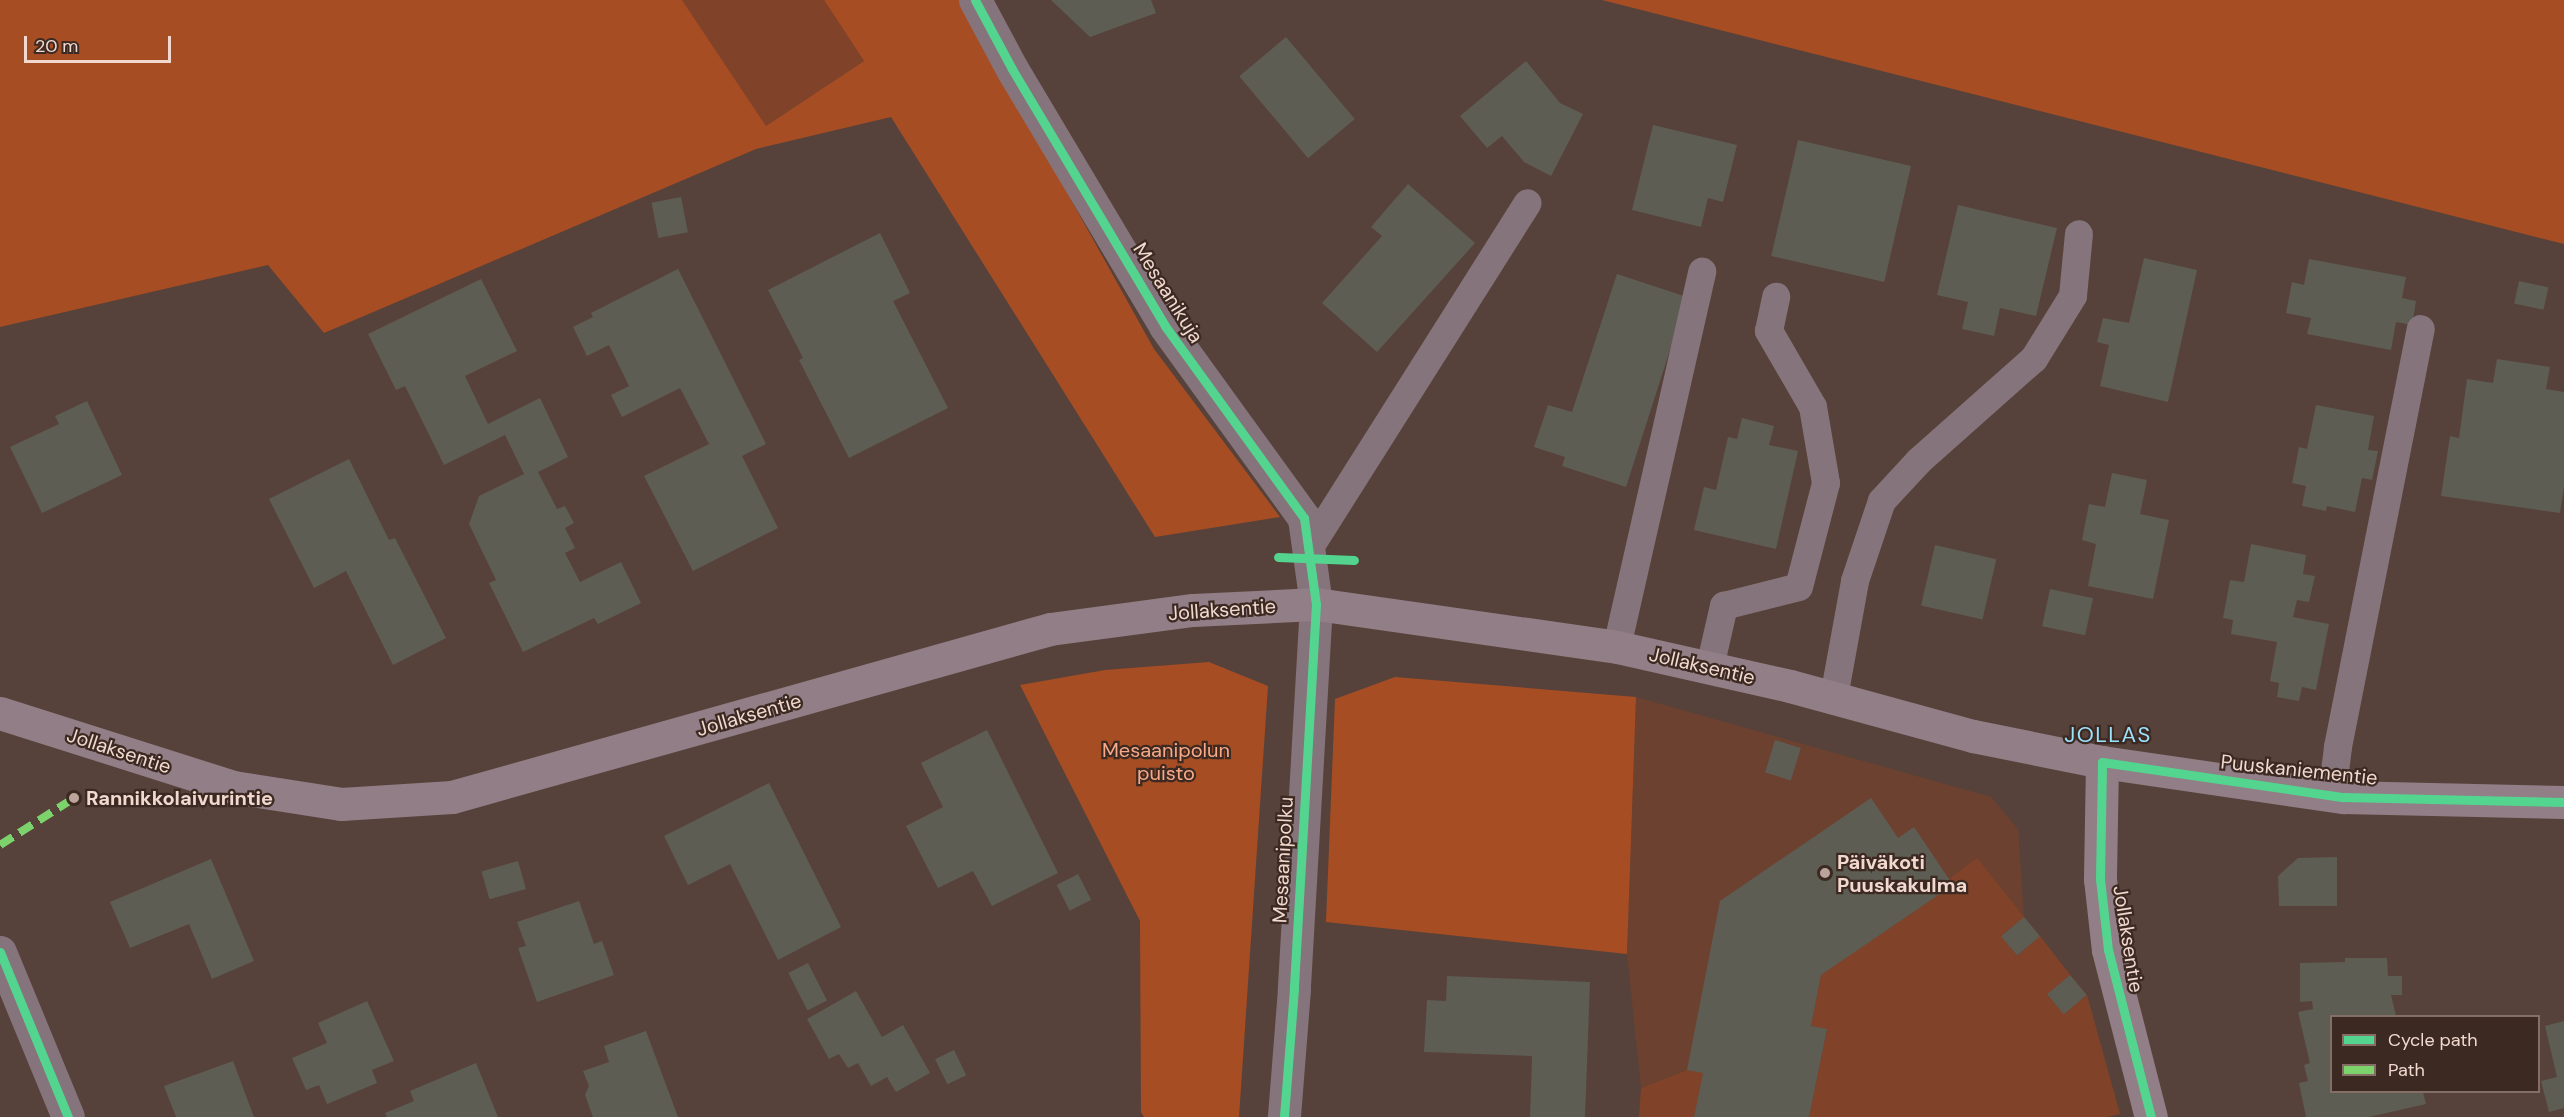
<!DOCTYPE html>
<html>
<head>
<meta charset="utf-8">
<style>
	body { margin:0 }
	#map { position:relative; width:2564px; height:1117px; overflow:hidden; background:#56423a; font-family:"DM Sans",sans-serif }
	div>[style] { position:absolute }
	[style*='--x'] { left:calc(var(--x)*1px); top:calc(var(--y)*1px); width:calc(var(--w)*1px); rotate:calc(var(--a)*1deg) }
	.built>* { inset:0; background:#6c4130 }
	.green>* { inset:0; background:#804329 }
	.forest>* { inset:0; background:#a74d23 }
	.building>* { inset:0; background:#5e5d54; transform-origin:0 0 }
	.lane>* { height:28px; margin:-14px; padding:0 14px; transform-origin:14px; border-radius:14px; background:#85747b }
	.street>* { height:33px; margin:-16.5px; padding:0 16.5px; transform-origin:16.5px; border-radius:16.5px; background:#85747b }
	.secondary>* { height:33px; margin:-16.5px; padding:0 16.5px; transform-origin:16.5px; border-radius:16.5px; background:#917e86 }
	.quiet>* { height:8px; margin-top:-4px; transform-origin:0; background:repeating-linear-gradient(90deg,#7cd36c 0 15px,transparent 0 23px) }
	.cycleway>* { height:9px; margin:-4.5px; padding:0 4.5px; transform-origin:4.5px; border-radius:4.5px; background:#53d58f }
	.dots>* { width:16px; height:16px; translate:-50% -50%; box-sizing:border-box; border:3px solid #3b2922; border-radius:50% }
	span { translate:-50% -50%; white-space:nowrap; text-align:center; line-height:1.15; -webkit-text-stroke:4.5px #3b2922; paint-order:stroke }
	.street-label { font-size:20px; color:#f2d9cf }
	.park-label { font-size:20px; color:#f8a988 }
	.poi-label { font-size:20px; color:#f2d9cf; font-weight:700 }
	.left { translate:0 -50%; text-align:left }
	.quarter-label { font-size:22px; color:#9be2fd; letter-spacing:1.5px }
	.legend { position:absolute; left:2330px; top:1015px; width:210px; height:78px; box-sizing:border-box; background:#3b2922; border:2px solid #846f67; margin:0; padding:8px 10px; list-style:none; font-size:18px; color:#f2d9cf }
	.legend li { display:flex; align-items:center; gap:12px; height:30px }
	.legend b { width:30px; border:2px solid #846f67 }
	.scale { position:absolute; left:24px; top:36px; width:147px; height:27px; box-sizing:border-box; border:3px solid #f2d9cf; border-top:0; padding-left:8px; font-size:18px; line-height:21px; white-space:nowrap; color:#f2d9cf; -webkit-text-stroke:4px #3b2922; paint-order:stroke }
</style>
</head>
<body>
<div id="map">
	<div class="built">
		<i style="clip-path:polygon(1636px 697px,1991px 797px,2018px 829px,2024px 917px,2087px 995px,2120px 1114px,2107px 1117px,1694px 1117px,1702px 1073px,1686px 1070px,1641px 1088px,1627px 954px)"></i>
	</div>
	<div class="green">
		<i style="clip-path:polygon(682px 0,824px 0,864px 61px,766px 126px)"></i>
		<i style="clip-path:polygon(1977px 858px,2024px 917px,2001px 936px,2017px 956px,2040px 936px,2070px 975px,2047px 995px,2064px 1014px,2087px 995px,2120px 1114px,2107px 1117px,1809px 1117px,1827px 1030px,1811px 1026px,1821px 975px,1953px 885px,1949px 879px)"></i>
		<i style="clip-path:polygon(1687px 1070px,1703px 1073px,1694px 1117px,1639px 1117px,1641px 1088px)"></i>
	</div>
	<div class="forest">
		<i style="clip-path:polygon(0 0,682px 0,766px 126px,864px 61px,824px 0,960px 0,1154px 349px,1280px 517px,1155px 537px,891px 117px,756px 149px,324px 333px,268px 265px,0 327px)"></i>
		<i style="clip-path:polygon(1602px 0,2564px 0,2564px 244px)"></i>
		<i style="clip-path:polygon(1209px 662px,1268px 686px,1239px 1117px,1144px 1117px,1141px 1112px,1140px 921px,1020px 685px,1105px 670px)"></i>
		<i style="clip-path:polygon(1395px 677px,1636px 697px,1627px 954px,1326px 922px,1335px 699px)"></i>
	</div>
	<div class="building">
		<i style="clip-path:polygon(1051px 0,1151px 0,1156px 13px,1090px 37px)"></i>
		<i style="left:1286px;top:37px;width:107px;height:61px;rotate:50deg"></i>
		<i style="clip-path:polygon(1526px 61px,1560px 103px,1583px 114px,1551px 176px,1524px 162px,1502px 136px,1487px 148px,1460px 116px)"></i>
		<i style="clip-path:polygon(1653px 125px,1737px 145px,1723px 202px,1708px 198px,1701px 227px,1632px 210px)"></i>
		<i style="left:1798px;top:140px;width:116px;height:119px;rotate:13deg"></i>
		<i style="clip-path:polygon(1408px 184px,1475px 243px,1377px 352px,1322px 303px,1382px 236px,1371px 227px)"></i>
		<i style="left:681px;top:197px;width:36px;height:30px;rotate:79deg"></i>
		<i style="clip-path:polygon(1958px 205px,2057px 228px,2036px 316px,2000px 308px,1994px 336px,1962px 329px,1968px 302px,1937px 295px)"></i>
		<i style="clip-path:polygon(880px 233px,910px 293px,893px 301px,948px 408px,849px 458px,799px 360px,803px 358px,768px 290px)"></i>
		<i style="clip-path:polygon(2144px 258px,2197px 270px,2168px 402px,2100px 386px,2109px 345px,2097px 342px,2103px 318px,2129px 323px)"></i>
		<i style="clip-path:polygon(2309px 259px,2406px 277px,2402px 298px,2416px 301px,2412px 325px,2396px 322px,2391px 350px,2307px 334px,2311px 318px,2286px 313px,2292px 282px,2304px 285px)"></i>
		<i style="clip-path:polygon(678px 269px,766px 444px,742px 456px,778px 528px,693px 571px,644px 476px,709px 444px,680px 388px,622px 417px,611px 395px,629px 386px,609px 345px,587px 356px,573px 327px,593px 317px,591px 313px)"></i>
		<i style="clip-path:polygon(1617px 274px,1687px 297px,1626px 487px,1562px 466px,1565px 457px,1534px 447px,1548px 405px,1572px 412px)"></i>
		<i style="clip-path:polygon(481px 279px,517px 351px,465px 376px,488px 424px,540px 398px,568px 457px,538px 472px,557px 509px,565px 506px,574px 523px,565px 528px,575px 548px,565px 553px,580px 582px,621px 562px,641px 603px,598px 624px,594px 618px,523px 652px,489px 583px,496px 580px,469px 524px,479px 496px,524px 474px,505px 435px,444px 465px,405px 386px,396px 390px,368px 334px)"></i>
		<i style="left:2519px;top:281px;width:30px;height:23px;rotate:12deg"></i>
		<i style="clip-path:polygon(2497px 359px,2550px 367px,2546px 389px,2564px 392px,2564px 486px,2560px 513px,2441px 496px,2450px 436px,2459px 438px,2467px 379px,2493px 383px)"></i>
		<i style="clip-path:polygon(87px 401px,122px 475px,42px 513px,10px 447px,59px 424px,55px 416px)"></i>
		<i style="clip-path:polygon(2316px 405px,2374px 416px,2368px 450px,2378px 451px,2372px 480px,2362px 478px,2355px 512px,2327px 506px,2326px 511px,2302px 506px,2306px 486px,2292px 483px,2299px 447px,2307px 449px)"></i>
		<i style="clip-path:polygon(1742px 418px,1774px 426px,1769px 445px,1798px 451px,1776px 549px,1694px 530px,1704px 487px,1716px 490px,1728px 437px,1737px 439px)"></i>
		<i style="clip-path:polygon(349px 459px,389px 540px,395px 538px,446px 638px,393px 665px,346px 571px,314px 588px,269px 499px)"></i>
		<i style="clip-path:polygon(2112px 473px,2147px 480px,2140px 514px,2169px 520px,2153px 599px,2088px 586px,2096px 544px,2082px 540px,2089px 504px,2105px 507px)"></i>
		<i style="clip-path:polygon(2251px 544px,2306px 555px,2303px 574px,2315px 576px,2309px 602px,2297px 600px,2293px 617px,2329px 624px,2316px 690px,2302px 687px,2299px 701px,2277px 697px,2279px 683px,2270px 681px,2277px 642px,2231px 634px,2233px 620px,2223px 618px,2230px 580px,2244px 582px)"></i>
		<i style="left:1935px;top:545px;width:63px;height:62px;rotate:13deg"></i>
		<i style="left:2050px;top:589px;width:44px;height:38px;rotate:12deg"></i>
		<i style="clip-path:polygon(987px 730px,1058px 873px,992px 906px,973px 871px,938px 888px,906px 826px,943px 807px,921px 763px)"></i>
		<i style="left:1775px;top:740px;width:27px;height:34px;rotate:17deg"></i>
		<i style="clip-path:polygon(769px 783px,841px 927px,778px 960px,730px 864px,688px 885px,664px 836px)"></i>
		<i style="clip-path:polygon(1871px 798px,1898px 838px,1914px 827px,1953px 885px,1821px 975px,1811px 1026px,1827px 1029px,1809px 1117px,1694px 1117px,1703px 1073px,1687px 1070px,1720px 901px)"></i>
		<i style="clip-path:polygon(2337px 857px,2337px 906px,2279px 906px,2278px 876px,2298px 858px)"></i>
		<i style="clip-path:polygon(211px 859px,254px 961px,212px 979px,189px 924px,130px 948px,110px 902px)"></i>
		<i style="left:518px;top:861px;width:29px;height:38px;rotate:74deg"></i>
		<i style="left:1078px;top:874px;width:29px;height:24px;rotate:63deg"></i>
		<i style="clip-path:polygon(579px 901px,594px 944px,602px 941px,614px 975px,537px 1002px,518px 948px,526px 946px,517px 922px)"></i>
		<i style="left:2024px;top:917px;width:25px;height:30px;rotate:50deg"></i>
		<i style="clip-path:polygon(2345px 958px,2387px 958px,2388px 976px,2402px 976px,2402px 995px,2391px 995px,2396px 1016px,2332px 1016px,2332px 1092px,2423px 1092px,2426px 1104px,2369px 1117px,2306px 1117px,2299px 1083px,2308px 1081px,2304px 1065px,2310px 1063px,2298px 1012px,2313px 1009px,2312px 1001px,2300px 1002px,2300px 963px,2345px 962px)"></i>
		<i style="left:808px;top:963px;width:42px;height:22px;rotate:63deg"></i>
		<i style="left:2070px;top:975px;width:26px;height:30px;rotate:50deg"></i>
		<i style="clip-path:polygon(1447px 976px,1590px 982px,1585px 1117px,1530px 1117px,1532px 1056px,1424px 1052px,1427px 1000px,1446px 1001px)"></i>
		<i style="clip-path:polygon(856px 991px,882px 1037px,903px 1025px,930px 1073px,896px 1092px,887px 1077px,871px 1086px,858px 1063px,848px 1068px,839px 1054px,829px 1059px,807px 1019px)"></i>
		<i style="clip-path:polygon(367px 1001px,394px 1061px,372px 1070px,377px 1083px,327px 1104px,319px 1085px,306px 1090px,292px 1058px,327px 1043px,318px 1023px)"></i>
		<i style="clip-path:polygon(2564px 1021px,2564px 1108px,2549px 1112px,2541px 1081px,2557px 1077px,2545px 1026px)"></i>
		<i style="clip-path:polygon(646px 1031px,678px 1117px,593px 1117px,585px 1095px,589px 1086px,583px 1071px,609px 1062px,604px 1046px)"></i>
		<i style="left:954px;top:1050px;width:28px;height:21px;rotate:64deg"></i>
		<i style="clip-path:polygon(233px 1061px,254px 1117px,176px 1117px,164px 1086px)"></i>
		<i style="clip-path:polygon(476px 1063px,498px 1117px,387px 1117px,385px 1113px,414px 1101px,410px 1091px)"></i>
	</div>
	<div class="lane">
		<i style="--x:1309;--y:549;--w:409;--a:-57.7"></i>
		<i style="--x:1617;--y:647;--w:385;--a:-77.2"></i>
		<i style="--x:1710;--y:667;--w:63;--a:-77.1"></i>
		<i style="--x:1724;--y:606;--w:77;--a:-14.2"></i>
		<i style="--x:1799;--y:587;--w:107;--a:-75.4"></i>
		<i style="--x:1826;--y:483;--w:77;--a:-99.7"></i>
		<i style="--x:1813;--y:407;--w:88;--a:-120.1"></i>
		<i style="--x:1769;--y:331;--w:35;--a:-78"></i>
		<i style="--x:1834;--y:697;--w:118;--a:-79.7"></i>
		<i style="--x:1855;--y:581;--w:84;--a:-71.4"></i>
		<i style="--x:1882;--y:501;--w:54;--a:-47.2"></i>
		<i style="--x:1919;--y:461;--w:154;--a:-41.6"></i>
		<i style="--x:2034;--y:359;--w:74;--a:-58.2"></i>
		<i style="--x:2073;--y:296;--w:62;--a:-84.5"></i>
		<i style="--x:2332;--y:796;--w:49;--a:-83"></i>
		<i style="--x:2338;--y:747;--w:426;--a:-78.8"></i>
	</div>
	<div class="street">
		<i style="--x:975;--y:0;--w:78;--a:61.8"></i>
		<i style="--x:1012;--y:69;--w:299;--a:59.2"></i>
		<i style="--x:1165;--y:326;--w:237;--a:54.1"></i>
		<i style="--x:1304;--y:518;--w:87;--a:82.1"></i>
		<i style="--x:1316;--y:604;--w:386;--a:93.3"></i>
		<i style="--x:1294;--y:989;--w:128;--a:94.5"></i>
		<i style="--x:0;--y:952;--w:178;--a:67.6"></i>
	</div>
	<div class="secondary">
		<i style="--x:0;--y:713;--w:244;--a:17.6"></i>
		<i style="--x:233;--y:787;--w:109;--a:8.9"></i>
		<i style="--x:341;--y:804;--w:111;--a:-3.6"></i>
		<i style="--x:452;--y:797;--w:621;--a:-15.69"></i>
		<i style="--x:1050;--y:629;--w:144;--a:-7.6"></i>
		<i style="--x:1193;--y:610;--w:123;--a:-2.8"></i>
		<i style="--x:1316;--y:604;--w:304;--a:8.1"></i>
		<i style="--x:1617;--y:647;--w:177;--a:12.7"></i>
		<i style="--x:1790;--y:686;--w:190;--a:15.3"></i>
		<i style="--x:1973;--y:736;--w:132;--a:11.4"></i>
		<i style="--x:2102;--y:762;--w:244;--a:8.3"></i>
		<i style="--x:2343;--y:797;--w:221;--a:1.3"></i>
		<i style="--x:2102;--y:762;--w:117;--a:91"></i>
		<i style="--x:2100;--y:879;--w:71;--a:83.6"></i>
		<i style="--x:2108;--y:950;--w:172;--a:75.6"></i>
	</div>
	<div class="quiet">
		<i style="--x:0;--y:845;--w:88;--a:-32.4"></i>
	</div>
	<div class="cycleway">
		<i style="--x:975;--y:0;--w:78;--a:61.8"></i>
		<i style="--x:1012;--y:69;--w:299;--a:59.2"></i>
		<i style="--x:1165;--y:326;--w:237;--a:54.1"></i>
		<i style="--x:1304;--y:518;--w:87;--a:82.1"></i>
		<i style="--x:1316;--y:604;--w:386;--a:93.3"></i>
		<i style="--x:1294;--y:989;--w:128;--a:94.5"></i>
		<i style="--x:1278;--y:557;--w:76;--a:2.3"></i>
		<i style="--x:0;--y:952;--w:178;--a:67.6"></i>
		<i style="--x:2151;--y:1117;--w:172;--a:-104.4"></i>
		<i style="--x:2108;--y:950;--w:71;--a:-96.4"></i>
		<i style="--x:2100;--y:879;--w:117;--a:-89"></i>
		<i style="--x:2102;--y:762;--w:244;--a:8.3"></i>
		<i style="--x:2343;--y:797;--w:221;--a:1.3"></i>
	</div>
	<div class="dots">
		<i style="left:74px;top:798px;background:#bba49b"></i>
		<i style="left:1825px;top:873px;background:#bba49b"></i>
	</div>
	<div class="street-label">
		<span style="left:1168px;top:293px;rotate:58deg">Mesaanikuja</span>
		<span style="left:1222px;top:610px;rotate:-4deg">Jollaksentie</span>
		<span style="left:1702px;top:666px;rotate:13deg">Jollaksentie</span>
		<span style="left:749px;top:715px;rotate:-16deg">Jollaksentie</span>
		<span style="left:119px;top:751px;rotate:18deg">Jollaksentie</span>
		<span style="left:2299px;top:770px;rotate:6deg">Puuskaniementie</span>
		<span style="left:1283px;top:860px;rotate:-87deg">Mesaanipolku</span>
		<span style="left:2128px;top:939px;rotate:81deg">Jollaksentie</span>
	</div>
	<div class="park-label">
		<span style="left:1166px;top:762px">Mesaanipolun<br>puisto</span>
	</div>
	<div class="poi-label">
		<span class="left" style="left:86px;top:798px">Rannikkolaivurintie</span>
		<span class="left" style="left:1837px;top:874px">Päiväkoti<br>Puuskakulma</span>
	</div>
	<div class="quarter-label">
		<span style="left:2108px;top:735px">JOLLAS</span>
	</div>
	<ul class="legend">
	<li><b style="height:8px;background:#53d58f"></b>Cycle path</li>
	<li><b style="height:8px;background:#7cd36c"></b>Path</li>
	</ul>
	<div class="scale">20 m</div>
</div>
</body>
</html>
